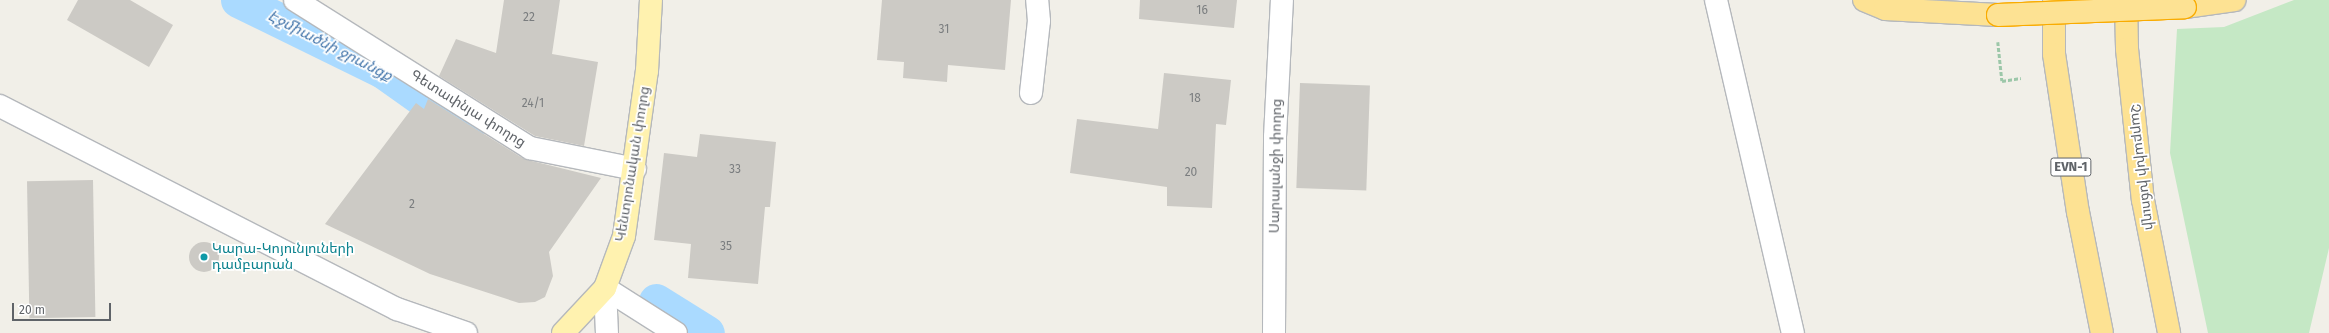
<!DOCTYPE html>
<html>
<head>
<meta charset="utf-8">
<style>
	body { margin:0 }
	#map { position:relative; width:2329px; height:333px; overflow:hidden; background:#f1efe8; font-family:"Fira Sans","Noto Sans Armenian",sans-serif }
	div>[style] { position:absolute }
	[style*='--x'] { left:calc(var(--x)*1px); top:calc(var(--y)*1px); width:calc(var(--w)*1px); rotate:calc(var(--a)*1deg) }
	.green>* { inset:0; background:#c5e8c5 }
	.canal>* { height:35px; margin:-17.5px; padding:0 17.5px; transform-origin:17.5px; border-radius:17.5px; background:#aadaff }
	.building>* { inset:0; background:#cccac5; transform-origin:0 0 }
	.round { border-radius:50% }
	.path>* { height:2.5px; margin-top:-1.25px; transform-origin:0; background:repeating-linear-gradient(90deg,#9cc7a9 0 4px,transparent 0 6px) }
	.roads { filter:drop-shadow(1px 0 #b5b8bc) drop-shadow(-1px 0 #b5b8bc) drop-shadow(0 1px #b5b8bc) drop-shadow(0 -1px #b5b8bc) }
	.minor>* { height:22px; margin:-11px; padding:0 11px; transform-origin:11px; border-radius:11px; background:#fff }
	.major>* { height:22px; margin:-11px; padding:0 11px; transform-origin:11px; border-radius:11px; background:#fff2af }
	.highway>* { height:22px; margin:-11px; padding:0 11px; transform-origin:11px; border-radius:11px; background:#fde293 }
	.bridges { filter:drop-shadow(1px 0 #f9ab00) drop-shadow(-1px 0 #f9ab00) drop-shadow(0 1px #f9ab00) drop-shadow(0 -1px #f9ab00) }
	.highway-bridge>* { height:22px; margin:-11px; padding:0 11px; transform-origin:11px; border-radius:11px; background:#fde293 }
	.dots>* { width:11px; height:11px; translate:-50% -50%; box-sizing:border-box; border:2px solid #fff; border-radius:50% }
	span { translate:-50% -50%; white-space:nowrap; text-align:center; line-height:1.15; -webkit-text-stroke:3.5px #fff; paint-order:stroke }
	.number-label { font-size:12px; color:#7a7d7f }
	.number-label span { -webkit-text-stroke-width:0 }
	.shield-label span { padding:1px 3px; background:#fff; border:1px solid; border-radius:3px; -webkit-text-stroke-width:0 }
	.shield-label { font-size:13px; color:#5f6368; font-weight:700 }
	.street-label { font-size:14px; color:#5f6368 }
	.culture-label { font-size:14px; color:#0d838f }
	.left { translate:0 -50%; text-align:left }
	.water-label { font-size:15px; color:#4174aa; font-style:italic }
	.scale { position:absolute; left:12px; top:303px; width:99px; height:18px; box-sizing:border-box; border:2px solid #5f6368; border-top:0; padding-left:5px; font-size:12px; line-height:14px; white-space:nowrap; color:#5f6368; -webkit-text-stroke:3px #fff; paint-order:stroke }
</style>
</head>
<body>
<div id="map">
	<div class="green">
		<i style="clip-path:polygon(2294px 0,2329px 0,2329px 248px,2309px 333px,2208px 333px,2170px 153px,2177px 29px,2224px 27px)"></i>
	</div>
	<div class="canal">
		<i style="--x:238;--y:0;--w:161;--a:26.1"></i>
		<i style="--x:383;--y:71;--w:102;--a:35.4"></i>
		<i style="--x:656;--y:301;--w:60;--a:32.1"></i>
	</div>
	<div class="building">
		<i style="clip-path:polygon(78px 0,130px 0,173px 25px,149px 67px,67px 20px)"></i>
		<i style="clip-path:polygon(504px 0,560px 0,552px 54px,598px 62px,584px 146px,535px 136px,439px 76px,456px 39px,496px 53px)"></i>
		<i style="clip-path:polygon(882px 0,1011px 0,1005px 70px,948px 65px,947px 82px,903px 78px,904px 62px,877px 60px)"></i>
		<i style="clip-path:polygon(1140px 0,1237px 0,1234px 28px,1139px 19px)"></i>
		<i style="clip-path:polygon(1164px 73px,1231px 80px,1226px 125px,1216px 124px,1212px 208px,1167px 206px,1167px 187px,1070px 173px,1077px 119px,1158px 129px)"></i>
		<i style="left:1300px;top:83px;width:70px;height:105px;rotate:2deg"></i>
		<i style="clip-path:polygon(428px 99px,524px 159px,601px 178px,549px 252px,553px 276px,545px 297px,535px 302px,519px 303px,430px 274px,325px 224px,416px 103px,424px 109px)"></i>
		<i style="clip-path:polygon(700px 134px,776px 142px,770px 207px,765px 207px,758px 284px,688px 278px,691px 244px,654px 240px,664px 153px,697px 157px)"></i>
		<i style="left:93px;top:180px;width:137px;height:66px;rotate:89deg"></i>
		<i class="round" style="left:189px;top:242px;width:30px;height:30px"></i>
	</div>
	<div class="path">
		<i style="--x:1998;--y:42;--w:39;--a:84"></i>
		<i style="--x:2002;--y:81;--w:19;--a:-9"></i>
	</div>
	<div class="roads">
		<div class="minor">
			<i style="--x:295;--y:0;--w:278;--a:32.2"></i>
			<i style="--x:530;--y:148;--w:107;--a:11.3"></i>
			<i style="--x:1716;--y:0;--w:342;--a:77"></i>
			<i style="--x:1031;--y:93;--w:72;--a:-83.7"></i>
			<i style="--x:1039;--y:21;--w:21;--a:-95"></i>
			<i style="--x:0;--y:106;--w:446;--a:27.1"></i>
			<i style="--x:397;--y:309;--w:73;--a:19.2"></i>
			<i style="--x:605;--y:288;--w:84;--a:32.4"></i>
			<i style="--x:605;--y:288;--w:45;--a:87.5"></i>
			<i style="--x:1274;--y:333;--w:196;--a:-89.7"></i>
			<i style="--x:1275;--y:137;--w:137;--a:-87.1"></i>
		</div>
		<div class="major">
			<i style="--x:563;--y:333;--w:62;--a:-47"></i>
			<i style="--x:605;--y:288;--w:55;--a:-69.9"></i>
			<i style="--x:624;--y:236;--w:167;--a:-82.1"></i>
			<i style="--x:647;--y:71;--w:71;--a:-86.8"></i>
		</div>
		<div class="highway">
			<i style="--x:1864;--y:0;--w:23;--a:23"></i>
			<i style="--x:1885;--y:9;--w:113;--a:3"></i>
			<i style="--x:2054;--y:0;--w:54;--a:90"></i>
			<i style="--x:2054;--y:54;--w:160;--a:81.4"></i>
			<i style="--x:2078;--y:212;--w:123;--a:78.8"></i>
			<i style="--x:2126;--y:0;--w:49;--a:88.8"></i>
			<i style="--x:2127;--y:49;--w:152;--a:84"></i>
			<i style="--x:2143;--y:200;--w:136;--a:78.9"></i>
			<i style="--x:2185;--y:7;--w:50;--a:-8"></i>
		</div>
	</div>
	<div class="bridges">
		<div class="highway-bridge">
			<i style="--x:1998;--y:15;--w:187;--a:-2.4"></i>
		</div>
	</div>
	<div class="dots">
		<i style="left:204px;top:257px;background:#0f9aa8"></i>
	</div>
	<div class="number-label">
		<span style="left:1202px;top:11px">16</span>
		<span style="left:529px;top:18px">22</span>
		<span style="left:944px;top:30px">31</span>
		<span style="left:1195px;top:99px">18</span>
		<span style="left:533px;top:104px">24/1</span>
		<span style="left:735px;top:170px">33</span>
		<span style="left:1191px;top:173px">20</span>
		<span style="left:412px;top:205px">2</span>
		<span style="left:726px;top:247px">35</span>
	</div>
	<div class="shield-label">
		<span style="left:2071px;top:167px">EVN-1</span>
	</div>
	<div class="street-label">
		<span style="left:468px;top:109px;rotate:32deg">Գետափնյա փողոց</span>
		<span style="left:633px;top:164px;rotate:-81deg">Կենտրոնական փողոց</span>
		<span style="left:1276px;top:166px;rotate:-89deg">Սարալանջի փողոց</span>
		<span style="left:2142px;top:167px;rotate:83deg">Չարբախի խճուղի</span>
	</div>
	<div class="culture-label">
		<span class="left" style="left:212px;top:257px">Կարա-Կոյունլուների<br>դամբարան</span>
	</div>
	<div class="water-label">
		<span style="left:330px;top:46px;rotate:27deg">Էջմիածնի ջրանցք</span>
	</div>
	<div class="scale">20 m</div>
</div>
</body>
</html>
